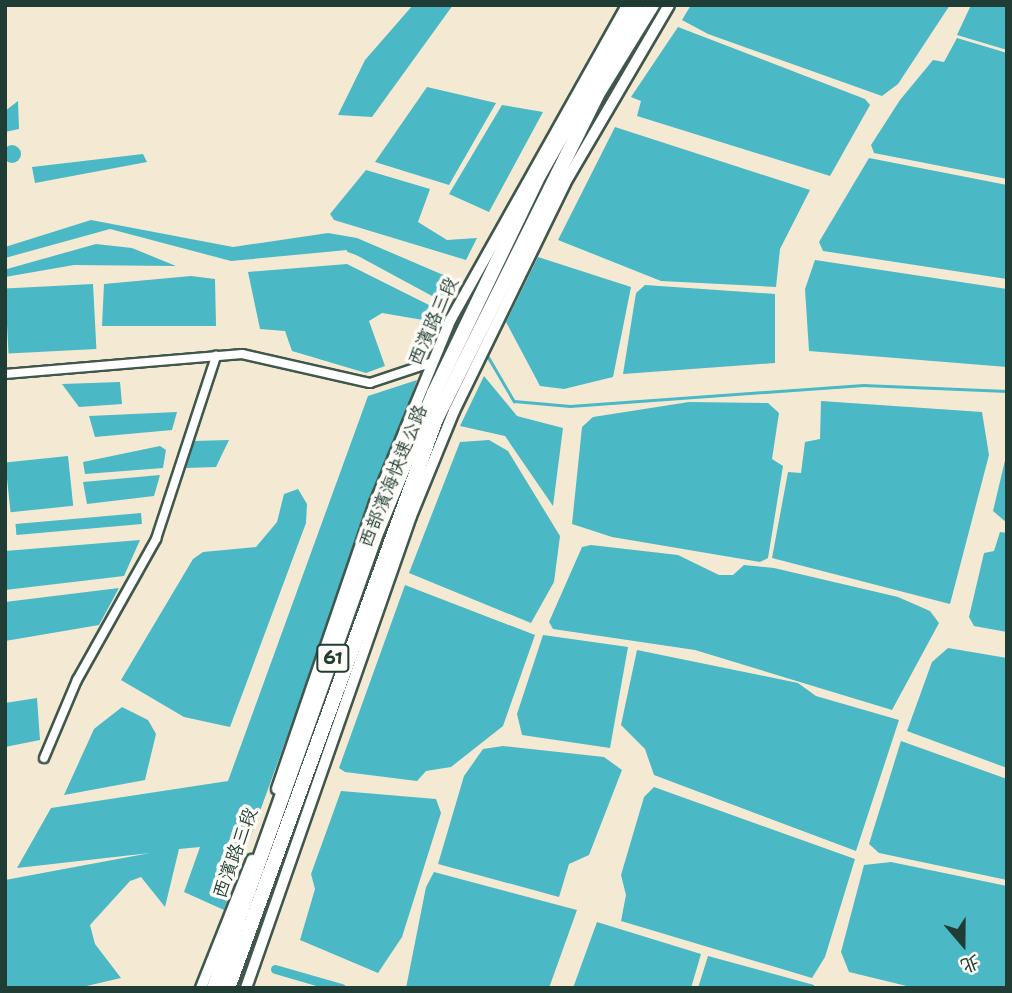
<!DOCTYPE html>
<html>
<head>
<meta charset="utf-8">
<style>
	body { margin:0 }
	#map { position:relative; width:1012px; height:993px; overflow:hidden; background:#f4ead4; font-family:"Shantell Sans","LXGW WenKai TC",sans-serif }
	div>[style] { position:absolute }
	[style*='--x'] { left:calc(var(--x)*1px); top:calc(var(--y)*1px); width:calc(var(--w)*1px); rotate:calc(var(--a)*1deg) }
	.water>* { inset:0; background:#4ab8c5; transform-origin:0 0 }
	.round { border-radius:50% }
	.stream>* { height:2.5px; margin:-1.25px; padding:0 1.25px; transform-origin:1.25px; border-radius:1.25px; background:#4ab8c5 }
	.canal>* { height:9px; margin:-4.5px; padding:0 4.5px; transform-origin:4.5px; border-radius:4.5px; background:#4ab8c5 }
	.roads { filter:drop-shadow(2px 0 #3f574c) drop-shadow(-2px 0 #3f574c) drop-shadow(0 2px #3f574c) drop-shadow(0 -2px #3f574c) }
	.minor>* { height:8px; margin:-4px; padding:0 4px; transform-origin:4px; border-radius:4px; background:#fff }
	.tertiary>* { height:10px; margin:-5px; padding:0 5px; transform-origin:5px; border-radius:5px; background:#fff }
	.trunk>* { height:14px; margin:-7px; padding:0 7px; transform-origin:7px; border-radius:7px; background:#fff }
	span { translate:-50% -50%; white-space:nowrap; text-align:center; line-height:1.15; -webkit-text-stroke:7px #fdfcf7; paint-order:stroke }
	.shield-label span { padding:2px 5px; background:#fdfcf7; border:2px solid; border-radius:5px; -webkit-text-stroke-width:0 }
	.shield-label { font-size:18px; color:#1f3d34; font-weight:700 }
	.street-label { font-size:19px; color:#1f3d34 }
	.frame { position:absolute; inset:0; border:7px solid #1f3d34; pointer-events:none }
	.north { position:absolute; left:928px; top:909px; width:70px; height:70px; -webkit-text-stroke:5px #fdfcf7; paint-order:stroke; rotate:160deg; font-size:19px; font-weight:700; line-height:28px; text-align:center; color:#1f3d34 }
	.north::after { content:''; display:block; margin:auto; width:24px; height:32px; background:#1f3d34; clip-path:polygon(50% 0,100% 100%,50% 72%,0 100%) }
</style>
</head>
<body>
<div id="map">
	<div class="water">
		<i style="clip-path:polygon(413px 5px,453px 5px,372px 117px,338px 115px,365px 60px)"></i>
		<i style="clip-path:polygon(691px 5px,950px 5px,898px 84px,882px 96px,708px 34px,682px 20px)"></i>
		<i style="clip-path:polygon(971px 5px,1007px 5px,1007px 50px,957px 35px)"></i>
		<i style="clip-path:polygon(678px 27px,865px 99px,870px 105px,830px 176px,637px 116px,641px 101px,631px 97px)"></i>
		<i style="clip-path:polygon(957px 38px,1007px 53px,1007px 179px,874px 153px,871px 145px,900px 100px,933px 60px,944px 62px)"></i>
		<i style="clip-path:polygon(427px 87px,496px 103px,449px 185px,375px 162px)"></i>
		<i style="clip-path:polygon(18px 101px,19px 129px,5px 132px,5px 111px)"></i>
		<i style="clip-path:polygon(502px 105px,543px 112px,489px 212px,449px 194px)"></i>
		<i style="clip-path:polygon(615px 127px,810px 190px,780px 249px,776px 287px,661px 281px,558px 240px)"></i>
		<i class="round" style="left:3px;top:145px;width:18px;height:18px"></i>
		<i style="clip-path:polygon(143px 154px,147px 162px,35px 183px,32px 167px)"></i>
		<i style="clip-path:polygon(869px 158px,1007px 185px,1007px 279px,823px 251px,819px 242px)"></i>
		<i style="clip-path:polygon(366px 170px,430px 189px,418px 222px,447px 240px,477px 238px,466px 260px,334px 220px,330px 214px)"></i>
		<i style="clip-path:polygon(91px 220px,233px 247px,328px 233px,357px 238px,455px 280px,445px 303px,347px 250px,231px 261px,110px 229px,5px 258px,5px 247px)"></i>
		<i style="clip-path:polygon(96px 244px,132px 248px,176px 266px,74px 265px,5px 277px,7px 269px)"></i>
		<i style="clip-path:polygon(538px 257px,631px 287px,613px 377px,564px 389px,540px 386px,506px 322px)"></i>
		<i style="clip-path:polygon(815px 260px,1007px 289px,1007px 367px,809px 351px,805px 289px)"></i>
		<i style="clip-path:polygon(347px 264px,433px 307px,429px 321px,382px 313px,369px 321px,385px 366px,366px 373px,292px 351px,285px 331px,260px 329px,248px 272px)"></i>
		<i style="clip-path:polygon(191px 276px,215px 279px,216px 326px,102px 326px,104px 284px)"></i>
		<i style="left:93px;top:284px;width:65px;height:88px;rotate:87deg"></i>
		<i style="clip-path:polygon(645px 285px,775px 294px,775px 363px,623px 374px,636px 293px)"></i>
		<i style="clip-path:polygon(484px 376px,517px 416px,563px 428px,553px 506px,505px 436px,460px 426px)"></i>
		<i style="clip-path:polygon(417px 380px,224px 910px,184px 892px,200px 847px,179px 849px,165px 907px,141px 877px,130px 881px,90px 925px,95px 944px,121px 978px,78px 988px,5px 988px,5px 880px,150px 853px,17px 868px,51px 808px,228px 781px,368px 396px)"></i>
		<i style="clip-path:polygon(120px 382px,122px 404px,79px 407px,62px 384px)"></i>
		<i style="clip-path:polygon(821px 401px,982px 412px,989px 455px,950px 604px,772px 558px,788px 472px,801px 473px,805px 442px,820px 439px)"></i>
		<i style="clip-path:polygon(689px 402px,768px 403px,779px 413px,772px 459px,783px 466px,768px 558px,760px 562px,612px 537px,572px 524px,582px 427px,593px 417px)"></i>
		<i style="clip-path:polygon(177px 412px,172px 430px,95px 437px,89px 416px)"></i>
		<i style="clip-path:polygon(229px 440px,216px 467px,186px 468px,194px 441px)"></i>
		<i style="clip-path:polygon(489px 440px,508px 451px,560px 536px,554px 582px,531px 623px,409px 573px,460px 442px)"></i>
		<i style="clip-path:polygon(160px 446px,166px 450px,163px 468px,85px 474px,83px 462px)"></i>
		<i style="clip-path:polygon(1007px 452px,1007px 523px,993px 511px)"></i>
		<i style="left:68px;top:456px;width:50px;height:63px;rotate:84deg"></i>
		<i style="clip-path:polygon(160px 475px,154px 496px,87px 504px,83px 482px)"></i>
		<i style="clip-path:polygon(298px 489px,307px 504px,306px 523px,230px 727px,184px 717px,121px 680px,193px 559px,203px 552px,256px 547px,277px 522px,284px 494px)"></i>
		<i style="left:141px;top:513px;width:11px;height:126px;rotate:85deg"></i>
		<i style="clip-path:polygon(1000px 532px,1007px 533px,1007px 632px,974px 626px,969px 617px,984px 553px,994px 551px)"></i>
		<i style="clip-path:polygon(140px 540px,124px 576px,5px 590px,5px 551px)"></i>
		<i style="clip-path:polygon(591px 545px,678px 555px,719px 575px,733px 575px,744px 565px,774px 568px,898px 597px,930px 611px,939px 623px,892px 710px,695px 650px,553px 629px,549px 622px,582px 547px)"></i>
		<i style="clip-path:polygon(405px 585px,535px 635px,503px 726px,451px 767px,426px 771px,417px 781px,345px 772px,339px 768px)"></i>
		<i style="clip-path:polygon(119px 588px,99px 625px,5px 641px,5px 602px)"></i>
		<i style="clip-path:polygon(543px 635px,628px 647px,610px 748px,522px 735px,517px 714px)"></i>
		<i style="clip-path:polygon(948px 648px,1007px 658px,1007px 768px,907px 731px,932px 662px)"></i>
		<i style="clip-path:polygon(637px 650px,798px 683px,816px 696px,899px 720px,856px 851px,654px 775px,645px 749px,621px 725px)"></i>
		<i style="clip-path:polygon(37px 698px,40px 740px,5px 747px,5px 703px)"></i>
		<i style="clip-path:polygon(122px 707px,148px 720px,156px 734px,145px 780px,64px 795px,94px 729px)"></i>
		<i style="clip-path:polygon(901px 741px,1007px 779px,1007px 880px,879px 853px,869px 844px)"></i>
		<i style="clip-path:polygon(503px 746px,604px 757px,622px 770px,589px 855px,569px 864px,559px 897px,438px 864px,464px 776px,483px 749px)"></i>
		<i style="clip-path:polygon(654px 787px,855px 859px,825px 957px,812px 978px,621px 921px,626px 895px,621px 875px,644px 797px)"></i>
		<i style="clip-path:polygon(341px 791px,436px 799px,441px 813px,402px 937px,378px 973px,300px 940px,315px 889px,311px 874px)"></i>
		<i style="clip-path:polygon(891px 862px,1007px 886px,1007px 988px,915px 988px,849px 972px,841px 952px,864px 865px)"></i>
		<i style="clip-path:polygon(434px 872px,577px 910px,549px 988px,406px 988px,426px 887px)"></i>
		<i style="clip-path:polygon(597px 922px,701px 954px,691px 988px,573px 988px)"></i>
		<i style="clip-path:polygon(708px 956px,814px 985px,814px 988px,698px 988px)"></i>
	</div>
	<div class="stream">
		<i style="--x:348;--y:250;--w:29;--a:20"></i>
		<i style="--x:486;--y:353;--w:56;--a:59.7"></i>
		<i style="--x:514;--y:401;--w:56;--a:5.1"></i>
		<i style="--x:570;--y:406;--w:294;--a:-4.1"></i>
		<i style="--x:863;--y:385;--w:144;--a:2.4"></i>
	</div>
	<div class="canal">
		<i style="--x:275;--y:969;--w:69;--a:16.1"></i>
	</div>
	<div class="roads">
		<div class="minor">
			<i style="--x:5;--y:374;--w:238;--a:-4.8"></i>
			<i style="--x:242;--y:354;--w:131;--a:12.8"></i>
			<i style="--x:370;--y:383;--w:66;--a:-18.4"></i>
			<i style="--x:44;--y:758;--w:85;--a:-67.1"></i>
			<i style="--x:77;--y:680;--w:162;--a:-60.7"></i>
			<i style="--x:156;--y:539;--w:193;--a:-71.8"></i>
		</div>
		<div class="tertiary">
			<i style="--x:277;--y:789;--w:302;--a:-71.1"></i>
			<i style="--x:375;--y:503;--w:199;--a:-67.6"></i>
			<i style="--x:451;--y:319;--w:360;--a:-60.7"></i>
			<i style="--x:201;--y:988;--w:138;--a:-68.3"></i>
			<i style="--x:246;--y:988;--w:500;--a:-70.73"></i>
			<i style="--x:411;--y:516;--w:113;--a:-67.7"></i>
			<i style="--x:454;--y:411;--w:254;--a:-64"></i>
			<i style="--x:565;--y:183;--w:206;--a:-59.7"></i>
		</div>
		<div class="trunk">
			<i style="--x:214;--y:988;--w:478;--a:-70.4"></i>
			<i style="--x:374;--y:538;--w:157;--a:-67.5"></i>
			<i style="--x:434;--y:393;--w:242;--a:-64.3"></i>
			<i style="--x:539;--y:175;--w:196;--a:-60.3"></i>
			<i style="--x:228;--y:988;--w:606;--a:-69.92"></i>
			<i style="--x:436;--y:419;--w:360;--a:-63.6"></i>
			<i style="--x:596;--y:96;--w:107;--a:-58.4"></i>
		</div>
	</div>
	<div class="shield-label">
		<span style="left:333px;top:658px">61</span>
	</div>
	<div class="street-label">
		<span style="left:433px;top:321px;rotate:-66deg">西濱路三段</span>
		<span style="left:393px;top:476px;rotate:-68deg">西部濱海快速公路</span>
		<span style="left:235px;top:853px;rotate:-70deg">西濱路三段</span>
	</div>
	<div class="frame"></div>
	<div class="north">北</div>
</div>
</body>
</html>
